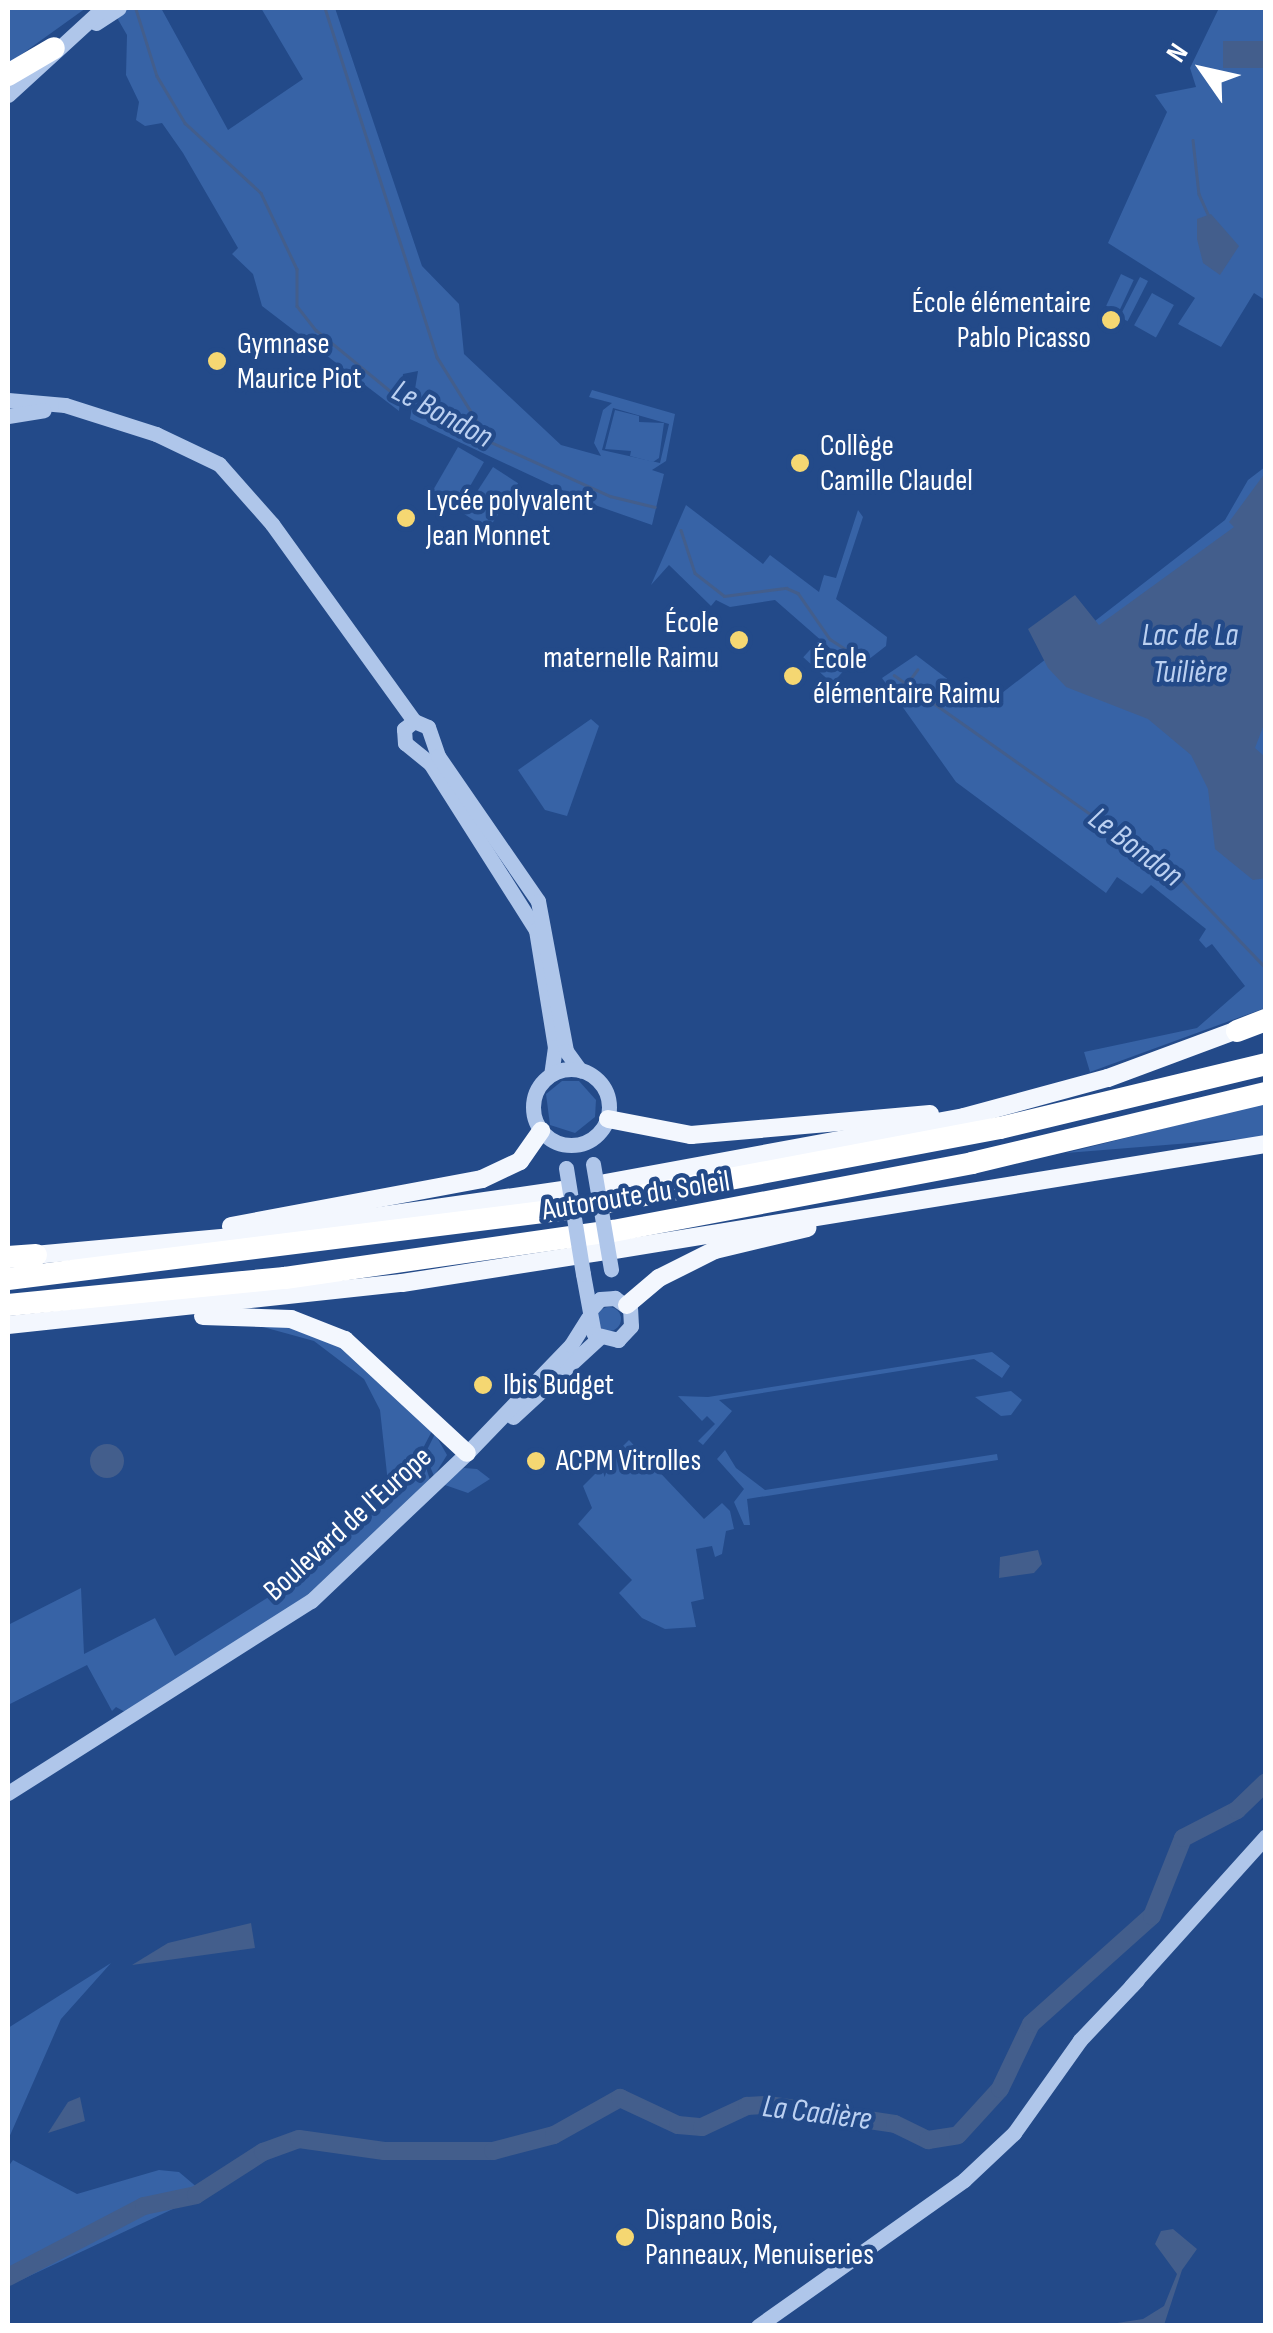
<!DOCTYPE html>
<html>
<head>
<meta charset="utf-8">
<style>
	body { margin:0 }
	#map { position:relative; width:1273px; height:2333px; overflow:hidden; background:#234a89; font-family:"Sofia Sans Condensed",sans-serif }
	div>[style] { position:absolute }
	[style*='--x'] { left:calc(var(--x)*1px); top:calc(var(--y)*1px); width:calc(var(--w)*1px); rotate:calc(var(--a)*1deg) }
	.green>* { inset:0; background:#3763a6; transform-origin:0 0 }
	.round { border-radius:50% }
	.water>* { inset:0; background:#435e8c; transform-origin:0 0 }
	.stream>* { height:2.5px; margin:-1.25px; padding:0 1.25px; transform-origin:1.25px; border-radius:1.25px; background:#435e8c }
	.river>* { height:18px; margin:-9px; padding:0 9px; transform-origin:9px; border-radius:9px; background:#435e8c }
	.minor>* { height:15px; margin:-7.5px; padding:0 7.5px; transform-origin:7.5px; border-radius:7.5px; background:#afc6ea }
	.minor>.ring { margin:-7.5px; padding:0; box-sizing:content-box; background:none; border:15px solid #afc6ea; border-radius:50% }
	.major>* { height:18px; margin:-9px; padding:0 9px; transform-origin:9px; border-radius:9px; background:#f3f7fe }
	.highway>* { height:22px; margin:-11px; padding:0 11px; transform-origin:11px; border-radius:11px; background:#fff }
	.minor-bridge>* { height:15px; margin:-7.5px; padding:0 7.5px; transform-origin:7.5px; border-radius:7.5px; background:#afc6ea }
	.dots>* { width:28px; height:28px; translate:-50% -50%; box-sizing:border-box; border:5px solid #234a89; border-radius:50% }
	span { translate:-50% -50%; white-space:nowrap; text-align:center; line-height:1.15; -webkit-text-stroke:9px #234a89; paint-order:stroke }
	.poi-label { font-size:30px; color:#fff }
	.right { translate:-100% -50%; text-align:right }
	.left { translate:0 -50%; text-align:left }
	.street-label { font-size:30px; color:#fff }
	.water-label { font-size:32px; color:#bbd0f1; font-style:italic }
	.frame { position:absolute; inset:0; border:10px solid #fff; pointer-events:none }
	.north { position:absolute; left:1153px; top:20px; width:100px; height:100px; -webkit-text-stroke:8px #234a89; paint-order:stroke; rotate:304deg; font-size:28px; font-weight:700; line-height:40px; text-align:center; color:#fff }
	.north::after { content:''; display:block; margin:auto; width:35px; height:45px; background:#fff; clip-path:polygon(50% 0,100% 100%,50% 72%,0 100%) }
</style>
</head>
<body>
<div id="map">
	<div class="green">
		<i style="clip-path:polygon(8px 8px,86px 8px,8px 64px)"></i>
		<i style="clip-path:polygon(evenodd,128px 8px,161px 8px,228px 130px,303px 79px,261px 8px,335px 8px,422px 266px,459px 304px,464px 354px,561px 445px,601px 456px,594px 443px,603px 410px,612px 403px,589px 397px,592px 390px,675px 414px,666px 461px,652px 470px,664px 474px,652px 525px,592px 504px,410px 419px,418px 371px,403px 374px,399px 411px,262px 306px,253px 274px,232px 254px,238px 248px,183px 153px,162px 123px,145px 126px,136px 120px,139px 102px,126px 75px,127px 35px,116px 16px,128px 8px,613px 408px,669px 424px,660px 463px,602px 450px,613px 408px)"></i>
		<i style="clip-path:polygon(1219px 8px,1265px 8px,1265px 300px,1254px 293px,1221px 347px,1178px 324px,1195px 298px,1108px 243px,1167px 112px,1155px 95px,1196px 87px,1190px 68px)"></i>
		<i style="left:1121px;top:274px;width:14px;height:35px;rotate:25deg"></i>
		<i style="left:1140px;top:277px;width:9px;height:45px;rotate:27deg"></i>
		<i style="left:1152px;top:293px;width:25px;height:37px;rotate:29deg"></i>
		<i style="clip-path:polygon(615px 410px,639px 416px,639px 422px,664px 423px,659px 458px,653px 462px,630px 456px,631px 451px,605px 449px)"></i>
		<i style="left:458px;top:447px;width:30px;height:54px;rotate:30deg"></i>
		<i style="left:493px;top:467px;width:30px;height:55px;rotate:33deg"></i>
		<i style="clip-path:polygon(1265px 467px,1265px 1008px,1090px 1072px,1084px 1052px,1197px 1028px,1245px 986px,1212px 944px,1206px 948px,1199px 940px,1206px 929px,1151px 885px,1142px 894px,1117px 877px,1106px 893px,956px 782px,882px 678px,916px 655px,984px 707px,1225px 520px,1248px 480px)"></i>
		<i style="clip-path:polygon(686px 505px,763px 564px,770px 555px,819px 592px,824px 575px,836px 578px,858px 510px,863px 517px,836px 599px,887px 637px,886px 646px,855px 670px,775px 600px,730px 607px,716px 600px,711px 606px,669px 565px,651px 585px)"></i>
		<i style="left:818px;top:641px;width:39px;height:22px;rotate:42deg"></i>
		<i style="clip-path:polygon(591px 719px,599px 726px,567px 816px,545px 810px,518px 770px)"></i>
		<i style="clip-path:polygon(562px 1081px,579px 1081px,596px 1100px,595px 1117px,575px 1133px,550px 1125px,546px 1094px)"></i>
		<i style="clip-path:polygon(1265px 1103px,1265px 1137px,1066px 1153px)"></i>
		<i class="round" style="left:597px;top:1307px;width:24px;height:24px"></i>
		<i style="clip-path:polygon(264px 1320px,337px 1342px,432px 1431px,421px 1452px,430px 1480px,302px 1600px,127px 1713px,116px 1707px,112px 1711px,87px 1665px,8px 1705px,8px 1625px,81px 1588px,84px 1654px,155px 1618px,175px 1656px,275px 1593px,388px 1483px,380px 1410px,364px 1379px,314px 1341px,263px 1327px)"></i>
		<i style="clip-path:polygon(992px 1352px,1010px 1366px,1002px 1378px,974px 1359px,719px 1400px,732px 1411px,703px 1445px,698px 1441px,715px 1424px,707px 1416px,702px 1421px,678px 1396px,708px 1397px)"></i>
		<i style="clip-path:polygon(1011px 1391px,1022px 1400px,1011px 1415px,1001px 1416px,975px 1397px)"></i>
		<i style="clip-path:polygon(435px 1434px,447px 1455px,434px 1476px,425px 1454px)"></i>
		<i style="clip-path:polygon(629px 1440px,704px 1519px,722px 1503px,730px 1511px,734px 1529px,726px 1531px,722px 1554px,715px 1557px,712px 1546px,696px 1549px,704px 1599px,691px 1602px,696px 1627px,665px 1629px,642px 1618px,619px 1593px,632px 1580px,578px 1524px,592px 1508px,583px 1486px)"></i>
		<i style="clip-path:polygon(725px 1450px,736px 1468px,765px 1490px,997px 1454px,998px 1460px,747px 1499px,750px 1525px,744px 1525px,734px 1502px,744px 1489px,717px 1459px)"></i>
		<i style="clip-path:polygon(464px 1468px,477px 1469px,490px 1479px,468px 1493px,442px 1484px)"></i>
		<i style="clip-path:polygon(111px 1963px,61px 2019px,8px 2140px,8px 2028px)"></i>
		<i style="clip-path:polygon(13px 2160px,77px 2194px,159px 2170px,179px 2172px,205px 2194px,8px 2286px,8px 2167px)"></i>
	</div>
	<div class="water">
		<i style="left:1265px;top:41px;width:27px;height:42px;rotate:90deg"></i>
		<i style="clip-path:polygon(1211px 214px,1239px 246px,1220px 275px,1203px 263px,1197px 239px,1197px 219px)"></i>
		<i style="clip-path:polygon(1265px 473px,1266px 719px,1255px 748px,1265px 757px,1266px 878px,1253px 880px,1215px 849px,1208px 789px,1191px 755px,1148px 719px,1066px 687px,1048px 668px,1028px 629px,1075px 595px,1099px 625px,1234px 527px,1229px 522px)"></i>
		<i class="round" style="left:90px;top:1444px;width:34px;height:34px"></i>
		<i style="clip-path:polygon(1038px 1550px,1042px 1564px,1034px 1573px,999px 1578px,1000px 1557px)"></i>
		<i style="clip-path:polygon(251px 1923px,255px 1948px,132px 1965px,168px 1943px)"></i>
		<i style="clip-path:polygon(80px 2097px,85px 2121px,48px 2133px,68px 2102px)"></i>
		<i style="clip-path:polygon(1173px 2229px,1197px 2249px,1182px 2270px,1164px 2325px,1104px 2325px,1143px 2319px,1164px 2306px,1177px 2274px,1155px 2244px,1161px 2231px)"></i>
	</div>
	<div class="stream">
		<i style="--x:325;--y:8;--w:367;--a:72.2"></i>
		<i style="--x:437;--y:357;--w:87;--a:58.1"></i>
		<i style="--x:136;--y:9;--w:70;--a:72.6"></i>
		<i style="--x:157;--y:76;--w:55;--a:59.2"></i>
		<i style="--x:185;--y:123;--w:103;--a:42.6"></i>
		<i style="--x:261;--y:193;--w:84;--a:64.7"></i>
		<i style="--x:297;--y:269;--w:37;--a:90"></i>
		<i style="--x:297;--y:306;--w:31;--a:52"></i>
		<i style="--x:316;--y:330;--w:115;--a:39.4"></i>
		<i style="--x:405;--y:403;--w:225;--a:24.4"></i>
		<i style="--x:610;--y:496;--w:46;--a:13.7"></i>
		<i style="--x:1193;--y:140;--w:54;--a:83.7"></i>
		<i style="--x:1199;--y:194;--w:24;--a:66"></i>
		<i style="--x:681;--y:530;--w:45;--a:72"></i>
		<i style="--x:695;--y:573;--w:37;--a:38"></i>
		<i style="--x:724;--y:596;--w:63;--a:-7.4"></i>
		<i style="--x:786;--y:588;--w:13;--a:23"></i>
		<i style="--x:798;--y:593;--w:56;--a:55.2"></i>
		<i style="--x:830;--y:639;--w:37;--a:33"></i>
		<i style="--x:894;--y:675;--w:349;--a:35.3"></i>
		<i style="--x:1179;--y:877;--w:126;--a:46.3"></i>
		<i style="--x:909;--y:681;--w:14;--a:-54"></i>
	</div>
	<div class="river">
		<i style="--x:8;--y:2277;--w:153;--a:-27.6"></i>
		<i style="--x:144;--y:2206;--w:53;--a:-11.9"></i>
		<i style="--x:196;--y:2195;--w:80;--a:-32.7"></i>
		<i style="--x:263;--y:2152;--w:38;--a:-20"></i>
		<i style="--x:299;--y:2139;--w:86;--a:8"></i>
		<i style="--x:384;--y:2151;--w:109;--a:0"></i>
		<i style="--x:493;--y:2151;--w:63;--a:-14.7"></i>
		<i style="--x:554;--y:2135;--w:76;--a:-29.3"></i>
		<i style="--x:620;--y:2098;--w:64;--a:25"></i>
		<i style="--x:678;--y:2125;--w:24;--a:5"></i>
		<i style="--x:702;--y:2127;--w:50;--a:-25"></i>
		<i style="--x:747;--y:2106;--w:21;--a:-3"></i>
		<i style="--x:768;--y:2105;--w:128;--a:8.5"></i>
		<i style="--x:895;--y:2124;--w:37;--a:26"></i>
		<i style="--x:928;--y:2140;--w:30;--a:-9"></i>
		<i style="--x:958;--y:2135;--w:62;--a:-47.6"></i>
		<i style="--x:1000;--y:2089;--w:72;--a:-64.5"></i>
		<i style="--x:1031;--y:2024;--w:162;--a:-41.8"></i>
		<i style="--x:1152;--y:1916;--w:84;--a:-68.3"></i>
		<i style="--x:1183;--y:1838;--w:61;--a:-27.4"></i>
		<i style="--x:1237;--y:1810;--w:40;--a:-44"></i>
	</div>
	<div class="minor">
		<i style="--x:96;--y:23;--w:27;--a:-33"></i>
		<i style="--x:8;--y:95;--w:129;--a:-42.5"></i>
		<i style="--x:8;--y:400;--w:57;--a:5"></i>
		<i style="--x:65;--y:405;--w:96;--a:17.7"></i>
		<i style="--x:156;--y:434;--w:70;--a:25.5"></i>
		<i style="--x:219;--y:464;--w:80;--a:48.5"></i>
		<i style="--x:272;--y:524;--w:243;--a:54.2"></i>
		<i style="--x:8;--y:416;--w:36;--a:-9"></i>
		<i style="--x:414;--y:721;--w:13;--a:141"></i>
		<i style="--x:404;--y:729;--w:14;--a:86"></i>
		<i style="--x:405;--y:743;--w:32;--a:39"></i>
		<i style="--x:430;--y:763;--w:198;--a:57.6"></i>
		<i style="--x:536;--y:930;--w:119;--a:80.8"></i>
		<i style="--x:555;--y:1047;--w:27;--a:98"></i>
		<i style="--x:414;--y:721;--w:15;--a:23"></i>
		<i style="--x:428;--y:727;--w:31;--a:71"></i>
		<i style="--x:438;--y:756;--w:176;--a:55.4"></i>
		<i style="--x:538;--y:901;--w:153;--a:79.4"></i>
		<i style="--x:566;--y:1051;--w:24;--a:54"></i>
		<i class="ring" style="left:533px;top:1069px;width:61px;height:61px"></i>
		<i style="--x:583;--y:1274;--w:61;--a:79.6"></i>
		<i style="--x:594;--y:1334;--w:25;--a:14"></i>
		<i style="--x:618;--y:1340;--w:19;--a:-47"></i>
		<i style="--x:631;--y:1326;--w:17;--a:-93"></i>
		<i style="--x:630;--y:1309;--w:19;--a:-144"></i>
		<i style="--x:615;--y:1298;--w:15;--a:176"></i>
		<i style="--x:600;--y:1299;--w:15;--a:132"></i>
		<i style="--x:513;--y:1417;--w:117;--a:-42.6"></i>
		<i style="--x:8;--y:1793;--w:359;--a:-32.4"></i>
		<i style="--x:311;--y:1601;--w:215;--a:-43.5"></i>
		<i style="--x:467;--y:1453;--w:150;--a:-46.1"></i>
		<i style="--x:571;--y:1345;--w:32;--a:-58"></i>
		<i style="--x:1131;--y:1986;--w:202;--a:-48"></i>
		<i style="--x:758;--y:2326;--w:252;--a:-35.3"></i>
		<i style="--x:964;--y:2180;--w:69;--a:-43.2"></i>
		<i style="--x:1014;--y:2133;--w:114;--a:-54.6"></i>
		<i style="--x:1080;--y:2040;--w:83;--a:-46.5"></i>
	</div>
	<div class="major">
		<i style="--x:608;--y:1119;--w:85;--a:10.9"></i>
		<i style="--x:691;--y:1135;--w:240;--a:-5"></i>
		<i style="--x:605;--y:1183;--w:365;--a:-10.4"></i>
		<i style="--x:964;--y:1117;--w:149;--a:-15.2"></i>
		<i style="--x:1108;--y:1078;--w:149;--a:-20.4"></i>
		<i style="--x:231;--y:1226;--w:255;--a:-10.6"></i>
		<i style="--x:482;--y:1179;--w:42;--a:-25.3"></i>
		<i style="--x:520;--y:1161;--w:37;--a:-55"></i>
		<i style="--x:614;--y:1250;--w:661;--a:-9.23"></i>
		<i style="--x:586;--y:1254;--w:15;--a:-8"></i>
		<i style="--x:23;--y:1256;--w:210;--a:-5.2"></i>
		<i style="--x:232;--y:1237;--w:334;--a:-8.1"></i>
		<i style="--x:627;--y:1305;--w:42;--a:-40.2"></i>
		<i style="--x:659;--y:1278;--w:63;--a:-26.6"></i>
		<i style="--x:715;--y:1250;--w:95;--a:-13.4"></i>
		<i style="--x:203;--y:1316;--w:88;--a:2"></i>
		<i style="--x:291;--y:1319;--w:58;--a:21.3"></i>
		<i style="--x:345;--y:1340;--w:166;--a:42.8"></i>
		<i style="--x:8;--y:1325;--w:396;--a:-6.1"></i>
		<i style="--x:402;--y:1283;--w:174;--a:-8.9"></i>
	</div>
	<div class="highway">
		<i style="--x:8;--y:75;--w:53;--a:-30.4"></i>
		<i style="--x:1237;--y:1031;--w:31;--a:-21"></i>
		<i style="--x:608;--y:1202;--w:399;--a:-10.7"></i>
		<i style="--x:1000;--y:1128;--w:274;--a:-13.5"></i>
		<i style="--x:8;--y:1257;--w:28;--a:-4"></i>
		<i style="--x:8;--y:1279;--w:563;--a:-7.14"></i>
		<i style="--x:8;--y:1305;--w:278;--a:-5.6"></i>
		<i style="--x:285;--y:1278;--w:331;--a:-8.2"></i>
		<i style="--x:613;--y:1231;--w:365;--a:-10.7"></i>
		<i style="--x:972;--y:1163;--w:302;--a:-13.4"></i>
	</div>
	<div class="minor-bridge">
		<i style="--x:593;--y:1164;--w:107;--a:80.3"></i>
		<i style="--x:566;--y:1168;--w:107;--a:80.9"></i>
	</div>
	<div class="dots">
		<i style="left:1111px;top:320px;background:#f5d772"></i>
		<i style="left:217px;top:361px;background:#f5d772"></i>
		<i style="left:800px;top:463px;background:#f5d772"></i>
		<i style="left:406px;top:518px;background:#f5d772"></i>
		<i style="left:739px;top:640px;background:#f5d772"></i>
		<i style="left:793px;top:676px;background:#f5d772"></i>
		<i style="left:483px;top:1385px;background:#f5d772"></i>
		<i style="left:536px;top:1461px;background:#f5d772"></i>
		<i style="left:625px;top:2237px;background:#f5d772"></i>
	</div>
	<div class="poi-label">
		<span class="right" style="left:1091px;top:320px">École élémentaire<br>Pablo Picasso</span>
		<span class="left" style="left:237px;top:361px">Gymnase<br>Maurice Piot</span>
		<span class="left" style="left:820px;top:463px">Collège<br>Camille Claudel</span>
		<span class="left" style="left:426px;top:518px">Lycée polyvalent<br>Jean Monnet</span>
		<span class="right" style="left:719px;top:640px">École<br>maternelle Raimu</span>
		<span class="left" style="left:813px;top:676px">École<br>élémentaire Raimu</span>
		<span class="left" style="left:503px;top:1385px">Ibis Budget</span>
		<span class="left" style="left:556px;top:1461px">ACPM Vitrolles</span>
		<span class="left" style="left:645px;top:2237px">Dispano Bois,<br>Panneaux, Menuiseries</span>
	</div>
	<div class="street-label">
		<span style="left:636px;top:1196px;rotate:-9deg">Autoroute du Soleil</span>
		<span style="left:348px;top:1524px;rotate:-42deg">Boulevard de l'Europe</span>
	</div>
	<div class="water-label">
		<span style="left:442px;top:415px;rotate:28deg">Le Bondon</span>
		<span style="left:1190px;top:655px">Lac de La<br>Tuilière</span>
		<span style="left:1135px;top:848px;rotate:37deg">Le Bondon</span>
		<span style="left:817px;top:2114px;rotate:7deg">La Cadière</span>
	</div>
	<div class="frame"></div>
	<div class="north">N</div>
</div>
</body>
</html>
